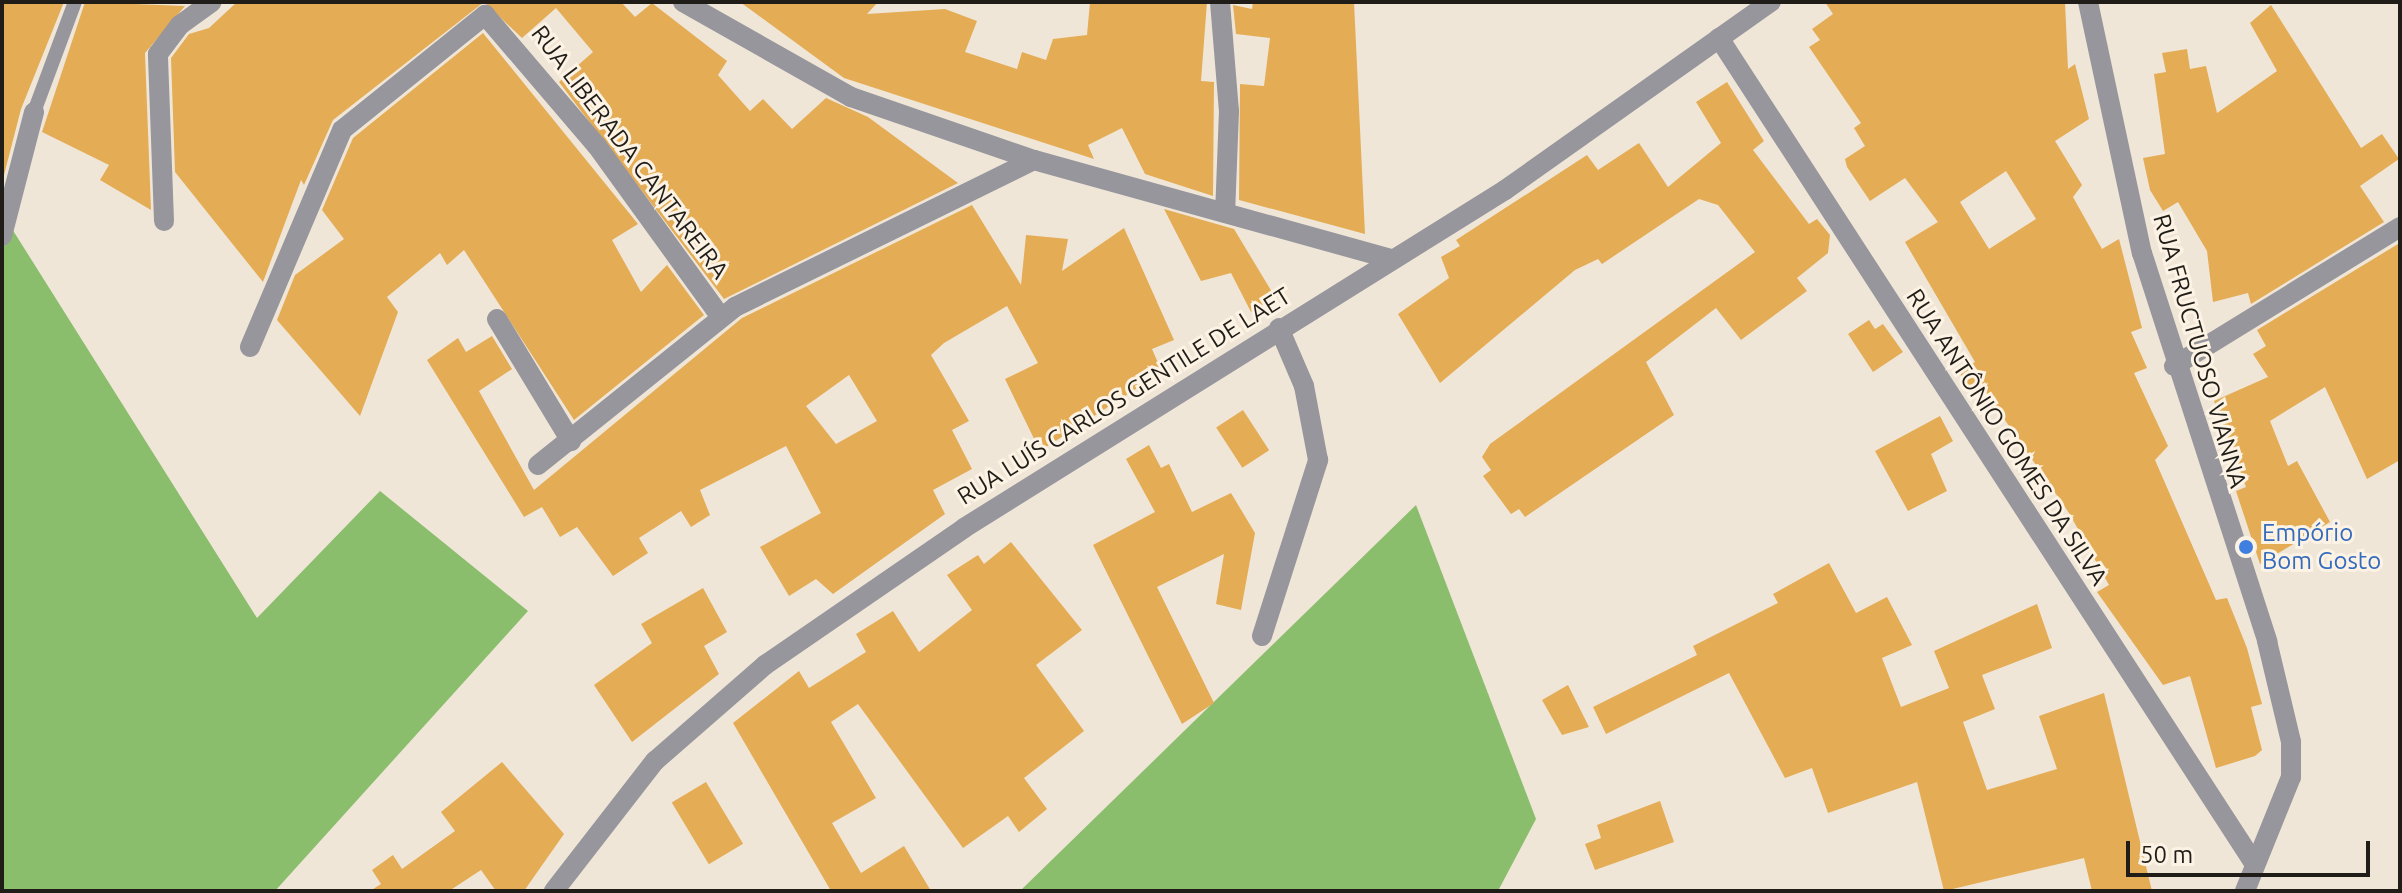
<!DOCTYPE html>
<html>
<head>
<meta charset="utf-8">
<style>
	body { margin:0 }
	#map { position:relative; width:2402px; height:893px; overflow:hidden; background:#f0e6d8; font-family:Ubuntu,sans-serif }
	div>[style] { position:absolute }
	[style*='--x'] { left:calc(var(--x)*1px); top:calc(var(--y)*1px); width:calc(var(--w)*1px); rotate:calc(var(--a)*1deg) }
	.forest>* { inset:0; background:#8abe6c }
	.building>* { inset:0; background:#e4ac54; transform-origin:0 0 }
	.lane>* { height:14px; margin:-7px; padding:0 7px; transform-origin:7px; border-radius:7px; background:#96969c }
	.street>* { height:20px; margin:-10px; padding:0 10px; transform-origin:10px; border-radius:10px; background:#96969c }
	.dots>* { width:22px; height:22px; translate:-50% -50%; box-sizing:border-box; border:4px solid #fdf3e5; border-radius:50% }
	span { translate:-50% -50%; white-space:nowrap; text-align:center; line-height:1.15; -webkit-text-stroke:6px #fdf3e5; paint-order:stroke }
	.street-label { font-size:24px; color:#201d18 }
	.shop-label { font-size:24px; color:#366cbe }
	.left { translate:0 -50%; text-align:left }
	.frame { position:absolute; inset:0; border:4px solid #201d18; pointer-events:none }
	.scale { position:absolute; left:2126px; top:841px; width:244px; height:36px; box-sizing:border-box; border:4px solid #201d18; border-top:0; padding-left:10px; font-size:24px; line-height:28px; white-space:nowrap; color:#201d18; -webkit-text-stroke:6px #fdf3e5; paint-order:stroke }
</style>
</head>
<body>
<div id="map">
	<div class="forest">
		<i style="clip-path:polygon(2px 213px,257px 618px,380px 491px,528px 611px,275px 891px,2px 891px)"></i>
		<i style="clip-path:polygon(1416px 505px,1536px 819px,1498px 891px,1020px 891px)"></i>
	</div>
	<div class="building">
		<i style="clip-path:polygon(2px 2px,64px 2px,21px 109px,3px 179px)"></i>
		<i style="clip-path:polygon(85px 2px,185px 6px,145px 53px,151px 210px,100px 180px,109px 165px,42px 132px)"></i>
		<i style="clip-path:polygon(237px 2px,621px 2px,635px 17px,652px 3px,727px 61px,718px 75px,750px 111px,763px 99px,792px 129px,826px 98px,868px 117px,958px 183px,724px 299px,559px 82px,593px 52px,556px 8px,522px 38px,484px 2px,333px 120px,304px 185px,301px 180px,263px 282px,175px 172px,171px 58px,189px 34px,209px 28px)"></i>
		<i style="clip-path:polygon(740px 2px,878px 2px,867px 14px,945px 9px,977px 21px,965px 52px,1017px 69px,1022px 52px,1046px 60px,1053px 39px,1087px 35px,1090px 2px,1207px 2px,1201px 81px,1214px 82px,1213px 196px,1145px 174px,1122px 128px,1088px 145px,1094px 159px,844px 78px)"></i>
		<i style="clip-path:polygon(1253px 2px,1354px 2px,1365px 234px,1239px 200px,1240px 84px,1264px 86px,1270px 38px,1236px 34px,1233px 5px,1252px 9px)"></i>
		<i style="clip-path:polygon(evenodd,1825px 2px,2065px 2px,2068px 69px,2075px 64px,2089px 119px,2055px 141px,2082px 185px,2073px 197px,2102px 249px,2119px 239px,2142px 328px,2131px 332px,2147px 368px,2134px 373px,2168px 446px,2155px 460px,2216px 600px,2227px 598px,2247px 648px,2262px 704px,2251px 707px,2262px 750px,2255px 756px,2216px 768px,2190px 676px,2163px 685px,2097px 592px,2109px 585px,2069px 513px,1985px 391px,1975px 397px,1959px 372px,1975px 362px,1905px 242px,1938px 222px,1905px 178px,1870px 201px,1847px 167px,1845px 159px,1865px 146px,1854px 128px,1861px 123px,1809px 47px,1820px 40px,1812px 29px,1833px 14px,1825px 2px,2006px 171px,2036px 219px,1989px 249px,1960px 202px,2006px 171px)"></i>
		<i style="clip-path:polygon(2271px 5px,2361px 148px,2382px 134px,2399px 159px,2360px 186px,2384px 222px,2251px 304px,2248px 293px,2213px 302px,2207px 251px,2178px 202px,2163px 211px,2150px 190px,2143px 158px,2165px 154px,2154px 74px,2166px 72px,2162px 53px,2187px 49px,2190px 69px,2206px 66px,2217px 113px,2277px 71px,2250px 23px)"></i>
		<i style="clip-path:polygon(483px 33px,638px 224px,612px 240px,641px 292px,667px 265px,704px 315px,574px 420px,464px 250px,447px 265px,440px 253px,387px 297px,398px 312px,360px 416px,277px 320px,295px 275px,344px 239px,322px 210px,353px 138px)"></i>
		<i style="clip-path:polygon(1727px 82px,1764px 141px,1753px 150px,1809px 224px,1817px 219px,1830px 235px,1828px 253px,1797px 278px,1807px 291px,1741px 340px,1716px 308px,1646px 362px,1674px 415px,1525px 517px,1519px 509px,1511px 514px,1483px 476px,1491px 470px,1482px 457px,1490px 444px,1755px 252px,1718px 205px,1699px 199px,1602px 264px,1598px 259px,1575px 270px,1440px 383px,1398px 314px,1449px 278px,1441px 257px,1460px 246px,1456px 240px,1587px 155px,1598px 170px,1639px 143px,1668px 187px,1721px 143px,1696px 102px)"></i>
		<i style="clip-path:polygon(evenodd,972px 205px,1021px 285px,1026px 235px,1068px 239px,1062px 271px,1124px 228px,1174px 340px,1152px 349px,1162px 372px,1040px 451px,1005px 379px,1038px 363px,1007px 306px,944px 343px,931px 355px,969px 421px,952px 430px,972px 469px,933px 490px,945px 514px,833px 594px,816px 579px,789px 596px,760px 547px,821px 513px,786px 446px,700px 490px,710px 515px,691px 527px,681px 511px,639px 538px,648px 553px,613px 576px,577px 527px,560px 537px,542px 507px,524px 517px,427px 360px,458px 338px,466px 352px,492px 336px,512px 369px,479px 391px,534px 490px,742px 318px,972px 205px,849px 375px,877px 421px,836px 444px,806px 406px,849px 375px)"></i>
		<i style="clip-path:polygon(1164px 209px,1234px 229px,1275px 297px,1251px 312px,1231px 273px,1201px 281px)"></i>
		<i style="clip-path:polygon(2398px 244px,2400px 460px,2367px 479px,2325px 387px,2270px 421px,2288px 466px,2297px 461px,2330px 522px,2260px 564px,2236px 491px,2246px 487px,2214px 401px,2268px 377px,2253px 354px,2266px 346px,2257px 330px)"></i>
		<i style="clip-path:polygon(1869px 320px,1875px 329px,1883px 324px,1903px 352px,1873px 372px,1848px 334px)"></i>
		<i style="left:1243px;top:410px;width:48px;height:32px;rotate:57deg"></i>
		<i style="clip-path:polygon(1940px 416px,1953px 441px,1931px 454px,1947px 491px,1908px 511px,1875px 451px)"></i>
		<i style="clip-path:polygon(1149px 445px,1161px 468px,1169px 464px,1192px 512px,1231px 493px,1255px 533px,1241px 610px,1216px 604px,1224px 554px,1157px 587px,1214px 703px,1182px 724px,1093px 545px,1155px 512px,1126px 459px)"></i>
		<i style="clip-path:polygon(1011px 542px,1082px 630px,1036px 665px,1084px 731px,1024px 778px,1047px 809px,1019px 832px,1008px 816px,963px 848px,858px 704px,831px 722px,876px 798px,832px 823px,861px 873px,904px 846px,931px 891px,831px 891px,733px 723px,799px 671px,809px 688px,866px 652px,856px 634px,893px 611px,919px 652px,972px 610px,947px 575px,978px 555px,984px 564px)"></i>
		<i style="clip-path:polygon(1829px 563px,1856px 613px,1887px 597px,1912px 645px,1882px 658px,1901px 707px,1949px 688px,1934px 651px,2037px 604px,2052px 648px,1982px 675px,1995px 709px,1963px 722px,1987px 790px,2057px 769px,2039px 716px,2104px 693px,2152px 891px,2092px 891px,2084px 858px,1944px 891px,1917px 782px,1828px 813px,1812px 768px,1785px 778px,1729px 673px,1606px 734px,1593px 707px,1697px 655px,1693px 646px,1778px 603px,1773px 594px)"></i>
		<i style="clip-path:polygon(703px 588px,727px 632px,704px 646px,719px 674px,632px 742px,594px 685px,652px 643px,641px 624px)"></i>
		<i style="clip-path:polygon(1568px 685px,1589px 727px,1562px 735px,1542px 700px)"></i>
		<i style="clip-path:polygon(502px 762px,564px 834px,524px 891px,496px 891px,481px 870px,449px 891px,370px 891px,381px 884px,372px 870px,393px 855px,402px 869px,455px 831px,441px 812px)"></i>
		<i style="left:706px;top:782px;width:72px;height:40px;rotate:59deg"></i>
		<i style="clip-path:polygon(1660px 801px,1674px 842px,1595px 870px,1585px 844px,1601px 838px,1597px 825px)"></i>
	</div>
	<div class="lane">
		<i style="--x:34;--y:112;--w:117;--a:-69.6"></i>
	</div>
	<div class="street">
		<i style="--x:683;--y:2;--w:193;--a:29.5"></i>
		<i style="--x:851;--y:97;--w:194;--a:19"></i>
		<i style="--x:1034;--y:160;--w:371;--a:15.5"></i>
		<i style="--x:1220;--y:2;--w:109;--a:85.3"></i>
		<i style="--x:1229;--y:111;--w:102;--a:92.2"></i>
		<i style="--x:2088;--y:2;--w:257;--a:77.9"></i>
		<i style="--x:2142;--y:253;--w:408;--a:72.1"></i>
		<i style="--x:2267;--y:641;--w:104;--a:76.6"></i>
		<i style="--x:2291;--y:742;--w:35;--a:90"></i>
		<i style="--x:2291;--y:777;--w:123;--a:112"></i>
		<i style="--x:1719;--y:38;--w:983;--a:57.04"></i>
		<i style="--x:164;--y:221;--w:167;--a:-92.1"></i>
		<i style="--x:158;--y:54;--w:36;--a:-53"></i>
		<i style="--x:180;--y:25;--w:39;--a:-36"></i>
		<i style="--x:2;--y:236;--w:128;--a:-75.5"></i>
		<i style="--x:497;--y:319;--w:143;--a:58.8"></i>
		<i style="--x:250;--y:347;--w:236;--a:-67"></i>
		<i style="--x:342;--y:130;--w:184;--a:-38.8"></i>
		<i style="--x:485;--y:15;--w:172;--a:49.5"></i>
		<i style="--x:597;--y:146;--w:211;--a:54.1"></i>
		<i style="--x:2174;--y:366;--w:265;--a:-31.6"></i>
		<i style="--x:538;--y:465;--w:253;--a:-38.7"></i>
		<i style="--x:735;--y:307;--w:333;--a:-26.2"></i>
		<i style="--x:1262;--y:636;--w:185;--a:-72.3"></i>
		<i style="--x:1318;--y:460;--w:75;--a:-100.7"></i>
		<i style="--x:1304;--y:386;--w:63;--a:-113.3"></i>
		<i style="--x:554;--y:891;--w:165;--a:-52.2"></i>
		<i style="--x:655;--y:761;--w:146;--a:-41.1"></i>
		<i style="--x:765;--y:665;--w:242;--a:-34.5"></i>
		<i style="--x:964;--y:528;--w:638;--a:-32"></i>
		<i style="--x:1505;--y:190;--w:326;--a:-35.3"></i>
	</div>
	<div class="dots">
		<i style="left:2246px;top:547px;background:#3f7fe0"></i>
	</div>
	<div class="street-label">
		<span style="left:630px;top:152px;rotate:53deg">RUA LIBERADA CANTAREIRA</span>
		<span style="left:2200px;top:351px;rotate:74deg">RUA FRUCTUOSO VIANNA</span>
		<span style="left:1124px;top:396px;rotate:-32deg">RUA LUÍS CARLOS GENTILE DE LAET</span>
		<span style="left:2007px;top:437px;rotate:57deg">RUA ANTÔNIO GOMES DA SILVA</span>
	</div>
	<div class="shop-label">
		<span class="left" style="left:2262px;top:547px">Empório<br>Bom Gosto</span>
	</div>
	<div class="frame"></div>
	<div class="scale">50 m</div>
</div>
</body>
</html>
